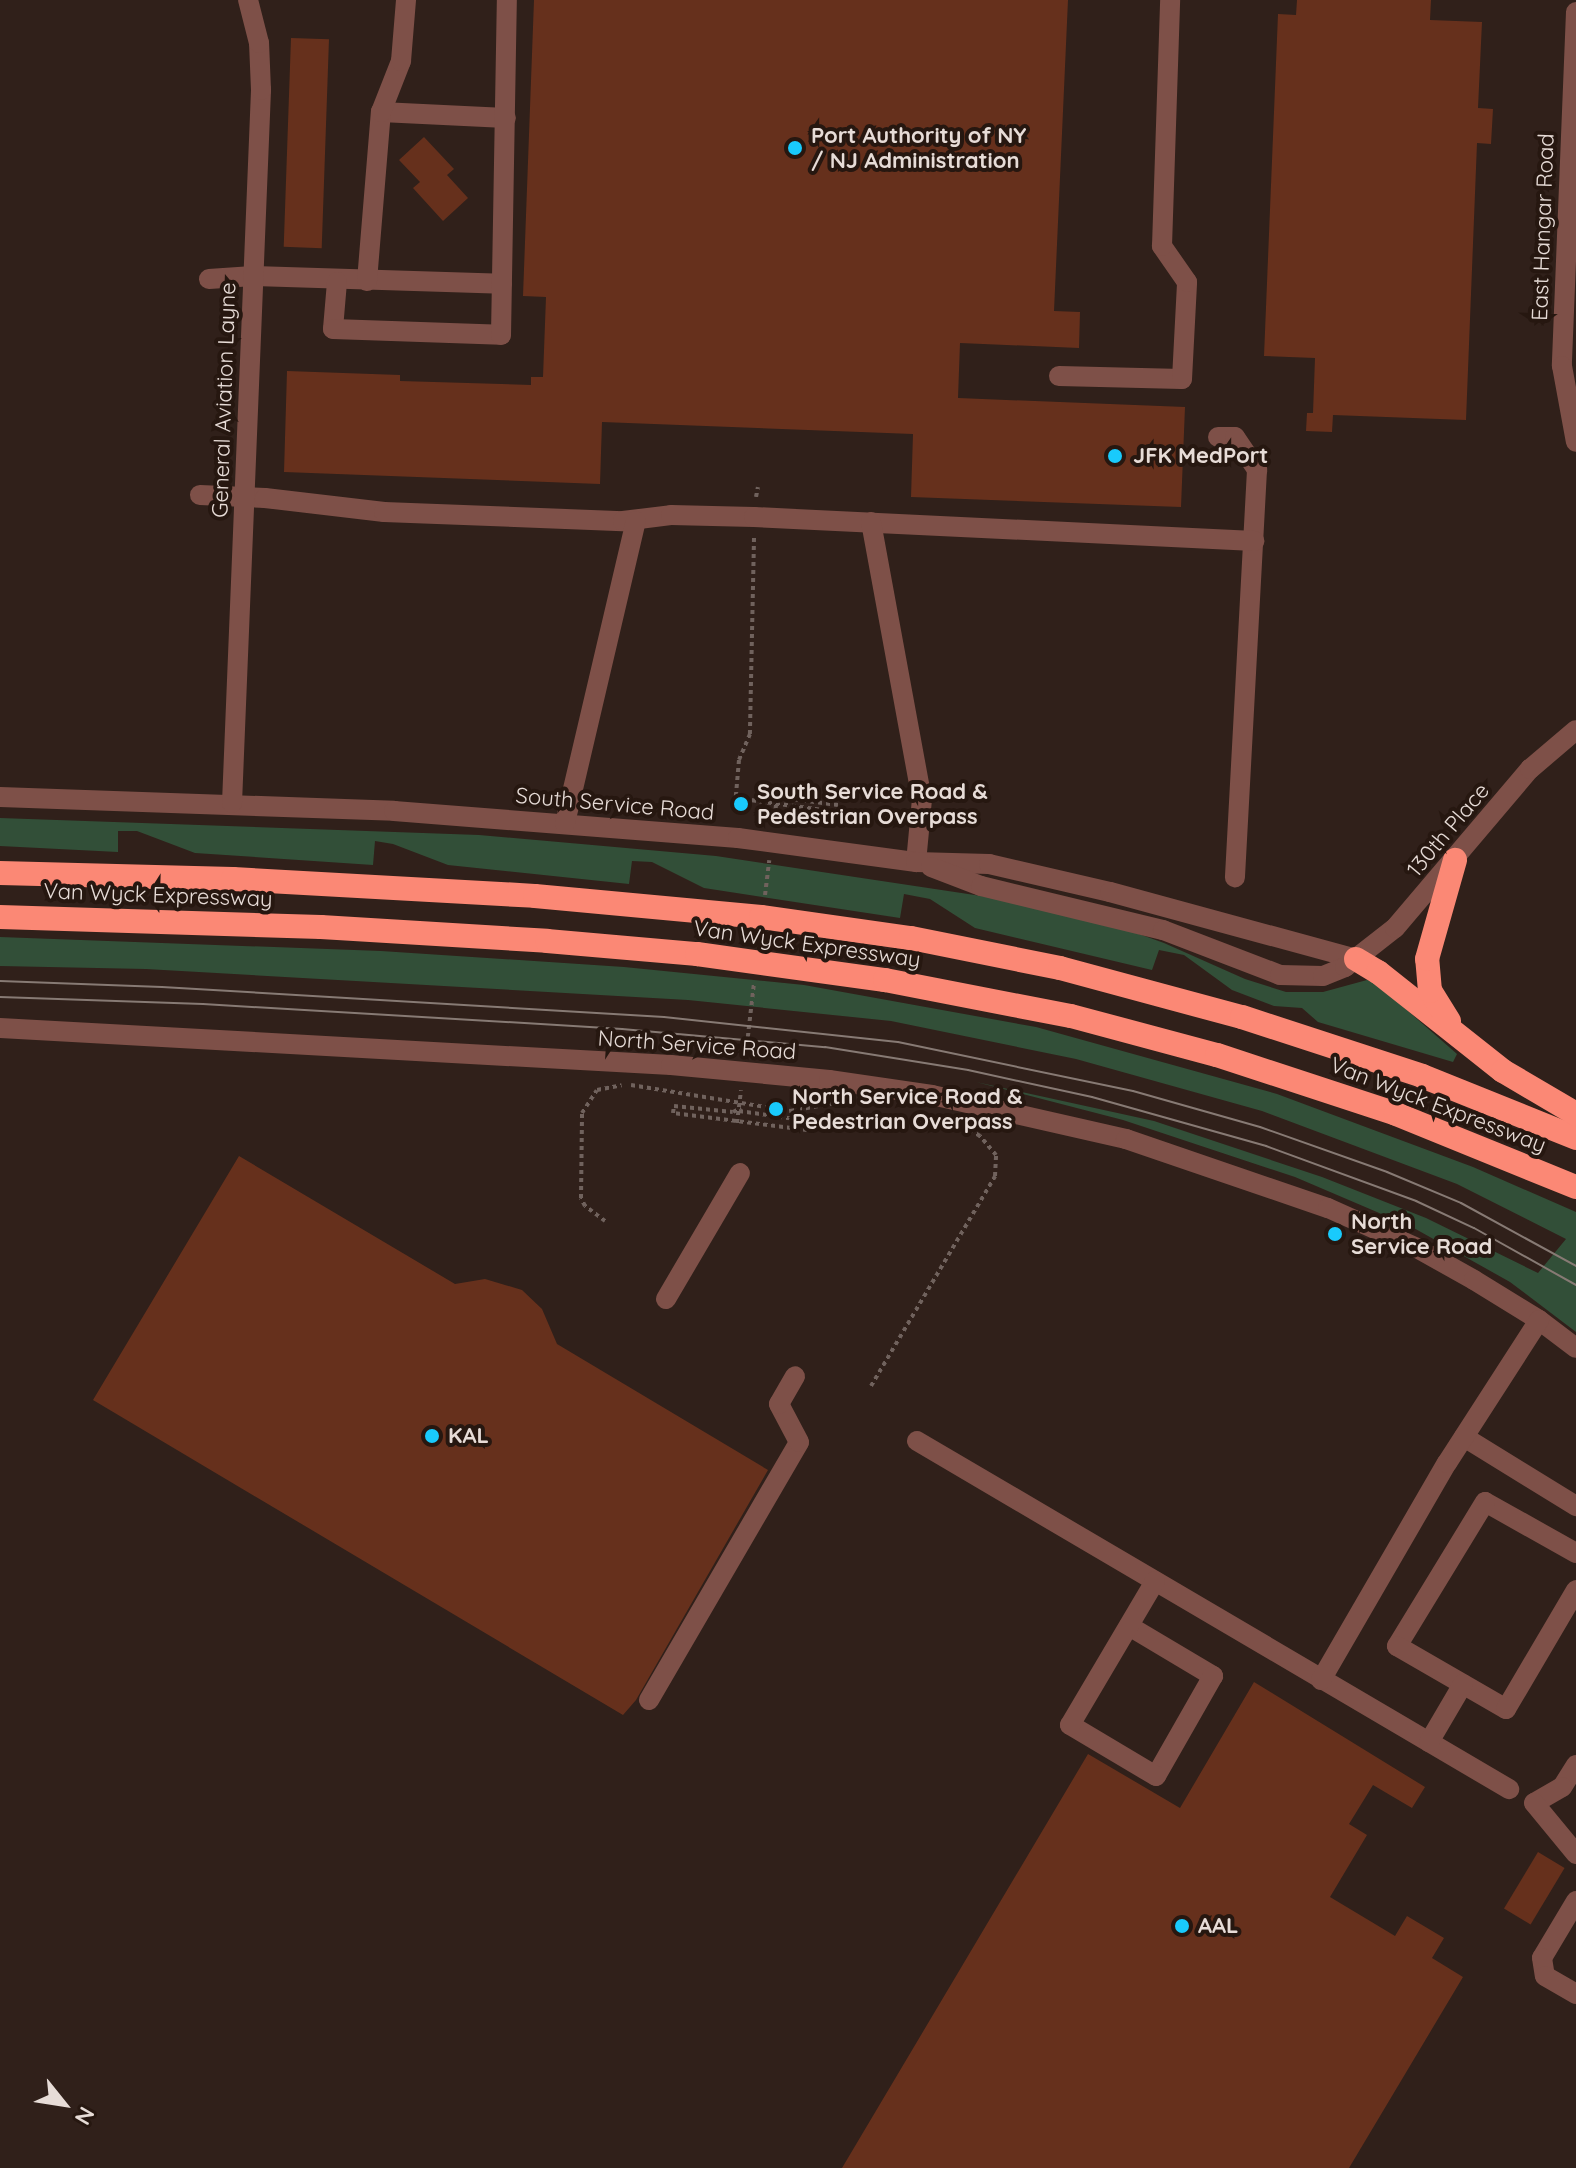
<!DOCTYPE html>
<html>
<head>
<meta charset="utf-8">
<style>
	body { margin:0 }
	#map { position:relative; width:1576px; height:2168px; overflow:hidden; background:#30201a; font-family:Quicksand,sans-serif }
	div>[style] { position:absolute }
	[style*='--x'] { left:calc(var(--x)*1px); top:calc(var(--y)*1px); width:calc(var(--w)*1px); rotate:calc(var(--a)*1deg) }
	.green>* { inset:0; background:#324f38 }
	.building>* { inset:0; background:#66301c; transform-origin:0 0 }
	.path>* { height:4px; margin-top:-2px; transform-origin:0; background:repeating-linear-gradient(90deg,#70625d 0 4px,transparent 0 8px) }
	.minor>* { height:20px; margin:-10px; padding:0 10px; transform-origin:10px; border-radius:10px; background:#7e5048 }
	.highway>* { height:24px; margin:-12px; padding:0 12px; transform-origin:12px; border-radius:12px; background:#fb8875 }
	.tram>* { height:2px; margin:-1px; padding:0 1px; transform-origin:1px; border-radius:1px; background:#877a74 }
	.dots>* { width:22px; height:22px; translate:-50% -50%; box-sizing:border-box; border:4px solid #261710; border-radius:50% }
	span { translate:-50% -50%; white-space:nowrap; text-align:center; line-height:1.15; -webkit-text-stroke:8px #261710; paint-order:stroke }
	.poi-label { font-size:22px; color:#e7dcd7; font-weight:700 }
	.left { translate:0 -50%; text-align:left }
	.street-label { font-size:22px; color:#e7dcd7 }
	.north { position:absolute; left:24px; top:2064px; width:80px; height:80px; -webkit-text-stroke:6px #261710; paint-order:stroke; rotate:120deg; font-size:22px; font-weight:700; line-height:32px; text-align:center; color:#e7dcd7 }
	.north::after { content:''; display:block; margin:auto; width:28px; height:36px; background:#e7dcd7; clip-path:polygon(50% 0,100% 100%,50% 72%,0 100%) }
</style>
</head>
<body>
<div id="map">
	<div class="green">
		<i style="clip-path:polygon(0 818px,479px 835px,716px 856px,988px 897px,1114px 925px,1164px 943px,1245px 979px,1286px 992px,1323px 992px,1367px 980px,1375px 982px,1457px 1054px,1453px 1062px,1318px 1022px,1302px 1008px,1274px 1006px,1232px 990px,1184px 955px,1159px 950px,1152px 970px,975px 928px,930px 899px,904px 894px,900px 918px,704px 888px,652px 862px,632px 861px,629px 884px,448px 865px,393px 844px,375px 841px,373px 865px,195px 853px,137px 831px,118px 831px,118px 852px,0 846px)"></i>
		<i style="clip-path:polygon(0 937px,381px 951px,624px 967px,804px 985px,1036px 1027px,1277px 1094px,1473px 1167px,1576px 1212px,1576px 1332px,1510px 1282px,1412px 1227px,1295px 1177px,1123px 1120px,976px 1082px,1154px 1121px,1322px 1177px,1426px 1218px,1538px 1273px,1566px 1239px,1457px 1184px,1262px 1111px,1076px 1059px,891px 1021px,688px 1000px,146px 969px,0 966px)"></i>
	</div>
	<div class="building">
		<i style="clip-path:polygon(534px 0,1068px 0,1054px 311px,1080px 312px,1079px 348px,960px 343px,958px 398px,1185px 407px,1181px 507px,911px 497px,913px 434px,602px 422px,600px 484px,284px 472px,287px 371px,400px 375px,400px 381px,531px 385px,531px 377px,543px 377px,546px 297px,523px 296px)"></i>
		<i style="clip-path:polygon(1297px 0,1431px 0,1430px 20px,1482px 22px,1478px 108px,1493px 109px,1491px 144px,1477px 143px,1466px 420px,1333px 415px,1332px 432px,1306px 431px,1307px 413px,1313px 413px,1315px 358px,1264px 356px,1278px 14px,1296px 15px)"></i>
		<i style="left:291px;top:38px;width:38px;height:209px;rotate:2deg"></i>
		<i style="clip-path:polygon(424px 137px,454px 169px,447px 175px,468px 198px,443px 221px,413px 188px,420px 182px,399px 160px)"></i>
		<i style="clip-path:polygon(239px 1156px,455px 1284px,485px 1279px,522px 1290px,542px 1309px,557px 1344px,768px 1470px,636px 1700px,623px 1715px,93px 1400px)"></i>
		<i style="clip-path:polygon(1254px 1682px,1425px 1787px,1412px 1808px,1373px 1785px,1349px 1824px,1367px 1835px,1330px 1897px,1395px 1936px,1407px 1916px,1444px 1938px,1432px 1958px,1463px 1977px,1349px 2168px,842px 2168px,1088px 1754px,1180px 1808px)"></i>
		<i style="left:1538px;top:1852px;width:31px;height:66px;rotate:31deg"></i>
	</div>
	<div class="path">
		<i style="--x:756;--y:497;--w:10;--a:-79"></i>
		<i style="--x:754;--y:538;--w:196;--a:91.2"></i>
		<i style="--x:750;--y:734;--w:28;--a:113"></i>
		<i style="--x:739;--y:760;--w:38;--a:95"></i>
		<i style="--x:736;--y:798;--w:102;--a:7.9"></i>
		<i style="--x:837;--y:812;--w:7;--a:-82"></i>
		<i style="--x:838;--y:805;--w:62;--a:-172.5"></i>
		<i style="--x:777;--y:797;--w:26;--a:97"></i>
		<i style="--x:765;--y:895;--w:35;--a:-83"></i>
		<i style="--x:746;--y:1053;--w:70;--a:-83.5"></i>
		<i style="--x:631;--y:1085;--w:161;--a:9.3"></i>
		<i style="--x:790;--y:1111;--w:46;--a:-10.1"></i>
		<i style="--x:739;--y:1111;--w:70;--a:8.2"></i>
		<i style="--x:808;--y:1121;--w:9;--a:96"></i>
		<i style="--x:807;--y:1130;--w:135;--a:-172.8"></i>
		<i style="--x:673;--y:1113;--w:7;--a:-82"></i>
		<i style="--x:674;--y:1106;--w:59;--a:5.8"></i>
		<i style="--x:733;--y:1112;--w:9;--a:-27"></i>
		<i style="--x:737;--y:1123;--w:33;--a:-83"></i>
		<i style="--x:605;--y:1221;--w:25;--a:-143"></i>
		<i style="--x:585;--y:1206;--w:9;--a:-117"></i>
		<i style="--x:581;--y:1198;--w:85;--a:-89.3"></i>
		<i style="--x:582;--y:1113;--w:27;--a:-57"></i>
		<i style="--x:597;--y:1090;--w:25;--a:-11"></i>
		<i style="--x:871;--y:1386;--w:244;--a:-59.4"></i>
		<i style="--x:995;--y:1176;--w:21;--a:-87"></i>
		<i style="--x:996;--y:1155;--w:25;--a:-130"></i>
		<i style="--x:980;--y:1136;--w:26;--a:-149"></i>
	</div>
	<div class="minor">
		<i style="--x:1576;--y:12;--w:354;--a:92.3"></i>
		<i style="--x:1562;--y:366;--w:77;--a:79.6"></i>
		<i style="--x:381;--y:112;--w:125;--a:2.7"></i>
		<i style="--x:209;--y:279;--w:44;--a:-3.9"></i>
		<i style="--x:253;--y:276;--w:249;--a:1.8"></i>
		<i style="--x:367;--y:281;--w:170;--a:-85.3"></i>
		<i style="--x:381;--y:112;--w:55;--a:-68.6"></i>
		<i style="--x:401;--y:61;--w:61;--a:-85.3"></i>
		<i style="--x:337;--y:282;--w:47;--a:94.9"></i>
		<i style="--x:333;--y:329;--w:168;--a:2"></i>
		<i style="--x:501;--y:335;--w:335;--a:-89"></i>
		<i style="--x:1059;--y:376;--w:123;--a:1.4"></i>
		<i style="--x:1182;--y:379;--w:97;--a:-87"></i>
		<i style="--x:1187;--y:282;--w:44;--a:-124.8"></i>
		<i style="--x:1162;--y:246;--w:246;--a:-88.1"></i>
		<i style="--x:1218;--y:437;--w:17;--a:0"></i>
		<i style="--x:1235;--y:437;--w:40;--a:56"></i>
		<i style="--x:1257;--y:470;--w:408;--a:93.1"></i>
		<i style="--x:200;--y:495;--w:65;--a:2.6"></i>
		<i style="--x:265;--y:498;--w:120;--a:6.7"></i>
		<i style="--x:384;--y:512;--w:239;--a:2.2"></i>
		<i style="--x:623;--y:521;--w:48;--a:-7.1"></i>
		<i style="--x:671;--y:515;--w:83;--a:1.4"></i>
		<i style="--x:754;--y:517;--w:501;--a:2.75"></i>
		<i style="--x:871;--y:522;--w:282;--a:79.6"></i>
		<i style="--x:922;--y:799;--w:63;--a:95.4"></i>
		<i style="--x:0;--y:797;--w:394;--a:2"></i>
		<i style="--x:394;--y:811;--w:345;--a:4.5"></i>
		<i style="--x:738;--y:838;--w:180;--a:7.7"></i>
		<i style="--x:916;--y:862;--w:73;--a:1.6"></i>
		<i style="--x:989;--y:864;--w:124;--a:13"></i>
		<i style="--x:1110;--y:892;--w:255;--a:15.2"></i>
		<i style="--x:232;--y:803;--w:714;--a:-87.67"></i>
		<i style="--x:261;--y:90;--w:47;--a:-92.4"></i>
		<i style="--x:259;--y:43;--w:44;--a:-104.3"></i>
		<i style="--x:565;--y:823;--w:310;--a:-76.8"></i>
		<i style="--x:931;--y:867;--w:53;--a:20.8"></i>
		<i style="--x:981;--y:886;--w:187;--a:13.6"></i>
		<i style="--x:1163;--y:930;--w:125;--a:21"></i>
		<i style="--x:1280;--y:975;--w:43;--a:1.3"></i>
		<i style="--x:1323;--y:976;--w:24;--a:-22"></i>
		<i style="--x:1345;--y:967;--w:63;--a:-38"></i>
		<i style="--x:1395;--y:928;--w:209;--a:-49.7"></i>
		<i style="--x:1530;--y:769;--w:60;--a:-40.3"></i>
		<i style="--x:0;--y:1028;--w:672;--a:3.16"></i>
		<i style="--x:671;--y:1065;--w:159;--a:5.4"></i>
		<i style="--x:829;--y:1080;--w:104;--a:8.3"></i>
		<i style="--x:932;--y:1095;--w:199;--a:12.8"></i>
		<i style="--x:1126;--y:1139;--w:213;--a:18.9"></i>
		<i style="--x:1328;--y:1208;--w:98;--a:24.2"></i>
		<i style="--x:1417;--y:1248;--w:65;--a:29.3"></i>
		<i style="--x:1474;--y:1280;--w:76;--a:31.6"></i>
		<i style="--x:1539;--y:1320;--w:46;--a:37.1"></i>
		<i style="--x:666;--y:1299;--w:146;--a:-59.6"></i>
		<i style="--x:1464;--y:1437;--w:132;--a:31.6"></i>
		<i style="--x:917;--y:1441;--w:687;--a:30.45"></i>
		<i style="--x:1576;--y:1553;--w:104;--a:-150.7"></i>
		<i style="--x:1485;--y:1502;--w:169;--a:121.4"></i>
		<i style="--x:1397;--y:1646;--w:126;--a:30"></i>
		<i style="--x:1506;--y:1709;--w:138;--a:-59.5"></i>
		<i style="--x:1129;--y:1626;--w:98;--a:30.8"></i>
		<i style="--x:1213;--y:1676;--w:115;--a:119.7"></i>
		<i style="--x:1156;--y:1776;--w:100;--a:-149.3"></i>
		<i style="--x:1070;--y:1725;--w:167;--a:-59.4"></i>
		<i style="--x:1321;--y:1680;--w:251;--a:-59.9"></i>
		<i style="--x:1447;--y:1463;--w:170;--a:-57.2"></i>
		<i style="--x:649;--y:1700;--w:298;--a:-59.8"></i>
		<i style="--x:799;--y:1442;--w:43;--a:-117.8"></i>
		<i style="--x:779;--y:1404;--w:32;--a:-60"></i>
		<i style="--x:1429;--y:1742;--w:67;--a:-59.6"></i>
		<i style="--x:1576;--y:1765;--w:26;--a:122"></i>
		<i style="--x:1562;--y:1787;--w:32;--a:150"></i>
		<i style="--x:1534;--y:1803;--w:66;--a:50.5"></i>
		<i style="--x:1576;--y:1901;--w:66;--a:120.8"></i>
		<i style="--x:1542;--y:1958;--w:18;--a:81"></i>
		<i style="--x:1545;--y:1976;--w:36;--a:30"></i>
	</div>
	<div class="highway">
		<i style="--x:0;--y:873;--w:233;--a:1.5"></i>
		<i style="--x:233;--y:879;--w:302;--a:3.2"></i>
		<i style="--x:535;--y:896;--w:227;--a:5.3"></i>
		<i style="--x:761;--y:917;--w:151;--a:8"></i>
		<i style="--x:911;--y:938;--w:152;--a:11.4"></i>
		<i style="--x:1060;--y:968;--w:188;--a:15.1"></i>
		<i style="--x:1242;--y:1017;--w:189;--a:18.1"></i>
		<i style="--x:1422;--y:1076;--w:166;--a:21.9"></i>
		<i style="--x:0;--y:917;--w:321;--a:1.8"></i>
		<i style="--x:321;--y:927;--w:226;--a:3.5"></i>
		<i style="--x:547;--y:941;--w:151;--a:5"></i>
		<i style="--x:697;--y:954;--w:190;--a:7.9"></i>
		<i style="--x:885;--y:980;--w:189;--a:11"></i>
		<i style="--x:1071;--y:1016;--w:151;--a:15"></i>
		<i style="--x:1217;--y:1055;--w:188;--a:18.2"></i>
		<i style="--x:1396;--y:1114;--w:194;--a:22.1"></i>
		<i style="--x:1356;--y:959;--w:26;--a:31"></i>
		<i style="--x:1378;--y:972;--w:159;--a:38.4"></i>
		<i style="--x:1503;--y:1071;--w:85;--a:30.5"></i>
		<i style="--x:1449;--y:1021;--w:36;--a:-122"></i>
		<i style="--x:1430;--y:991;--w:32;--a:-95"></i>
		<i style="--x:1427;--y:959;--w:103;--a:-74.2"></i>
	</div>
	<div class="tram">
		<i style="--x:0;--y:981;--w:162;--a:2.1"></i>
		<i style="--x:162;--y:987;--w:503;--a:3.42"></i>
		<i style="--x:664;--y:1017;--w:235;--a:6.1"></i>
		<i style="--x:898;--y:1042;--w:240;--a:11.8"></i>
		<i style="--x:1133;--y:1091;--w:132;--a:15.8"></i>
		<i style="--x:1260;--y:1127;--w:135;--a:19.5"></i>
		<i style="--x:1387;--y:1172;--w:80;--a:22.7"></i>
		<i style="--x:1461;--y:1203;--w:131;--a:28.7"></i>
		<i style="--x:0;--y:997;--w:203;--a:2"></i>
		<i style="--x:203;--y:1004;--w:420;--a:3.4"></i>
		<i style="--x:622;--y:1029;--w:204;--a:5.1"></i>
		<i style="--x:825;--y:1047;--w:145;--a:9.1"></i>
		<i style="--x:968;--y:1070;--w:127;--a:12.3"></i>
		<i style="--x:1092;--y:1097;--w:181;--a:15.7"></i>
		<i style="--x:1266;--y:1146;--w:160;--a:20.1"></i>
		<i style="--x:1416;--y:1201;--w:64;--a:25"></i>
		<i style="--x:1474;--y:1228;--w:117;--a:29.2"></i>
	</div>
	<div class="dots">
		<i style="left:795px;top:148px;background:#19cafc"></i>
		<i style="left:1115px;top:456px;background:#19cafc"></i>
		<i style="left:741px;top:804px;background:#19cafc"></i>
		<i style="left:776px;top:1109px;background:#19cafc"></i>
		<i style="left:1335px;top:1234px;background:#19cafc"></i>
		<i style="left:432px;top:1436px;background:#19cafc"></i>
		<i style="left:1182px;top:1926px;background:#19cafc"></i>
	</div>
	<div class="poi-label">
		<span class="left" style="left:811px;top:148px">Port Authority of NY<br>/ NJ Administration</span>
		<span class="left" style="left:1133px;top:456px">JFK MedPort</span>
		<span class="left" style="left:757px;top:804px">South Service Road &amp;<br>Pedestrian Overpass</span>
		<span class="left" style="left:792px;top:1109px">North Service Road &amp;<br>Pedestrian Overpass</span>
		<span class="left" style="left:1351px;top:1234px">North<br>Service Road</span>
		<span class="left" style="left:448px;top:1436px">KAL</span>
		<span class="left" style="left:1198px;top:1926px">AAL</span>
	</div>
	<div class="street-label">
		<span style="left:1543px;top:227px;rotate:-88deg">East Hangar Road</span>
		<span style="left:224px;top:400px;rotate:-88deg">General Aviation Layne</span>
		<span style="left:615px;top:804px;rotate:5deg">South Service Road</span>
		<span style="left:1448px;top:830px;rotate:-50deg">130th Place</span>
		<span style="left:158px;top:895px;rotate:2deg">Van Wyck Expressway</span>
		<span style="left:807px;top:944px;rotate:8deg">Van Wyck Expressway</span>
		<span style="left:697px;top:1045px;rotate:4deg">North Service Road</span>
		<span style="left:1438px;top:1105px;rotate:21deg">Van Wyck Expressway</span>
	</div>
	<div class="north">N</div>
</div>
</body>
</html>
